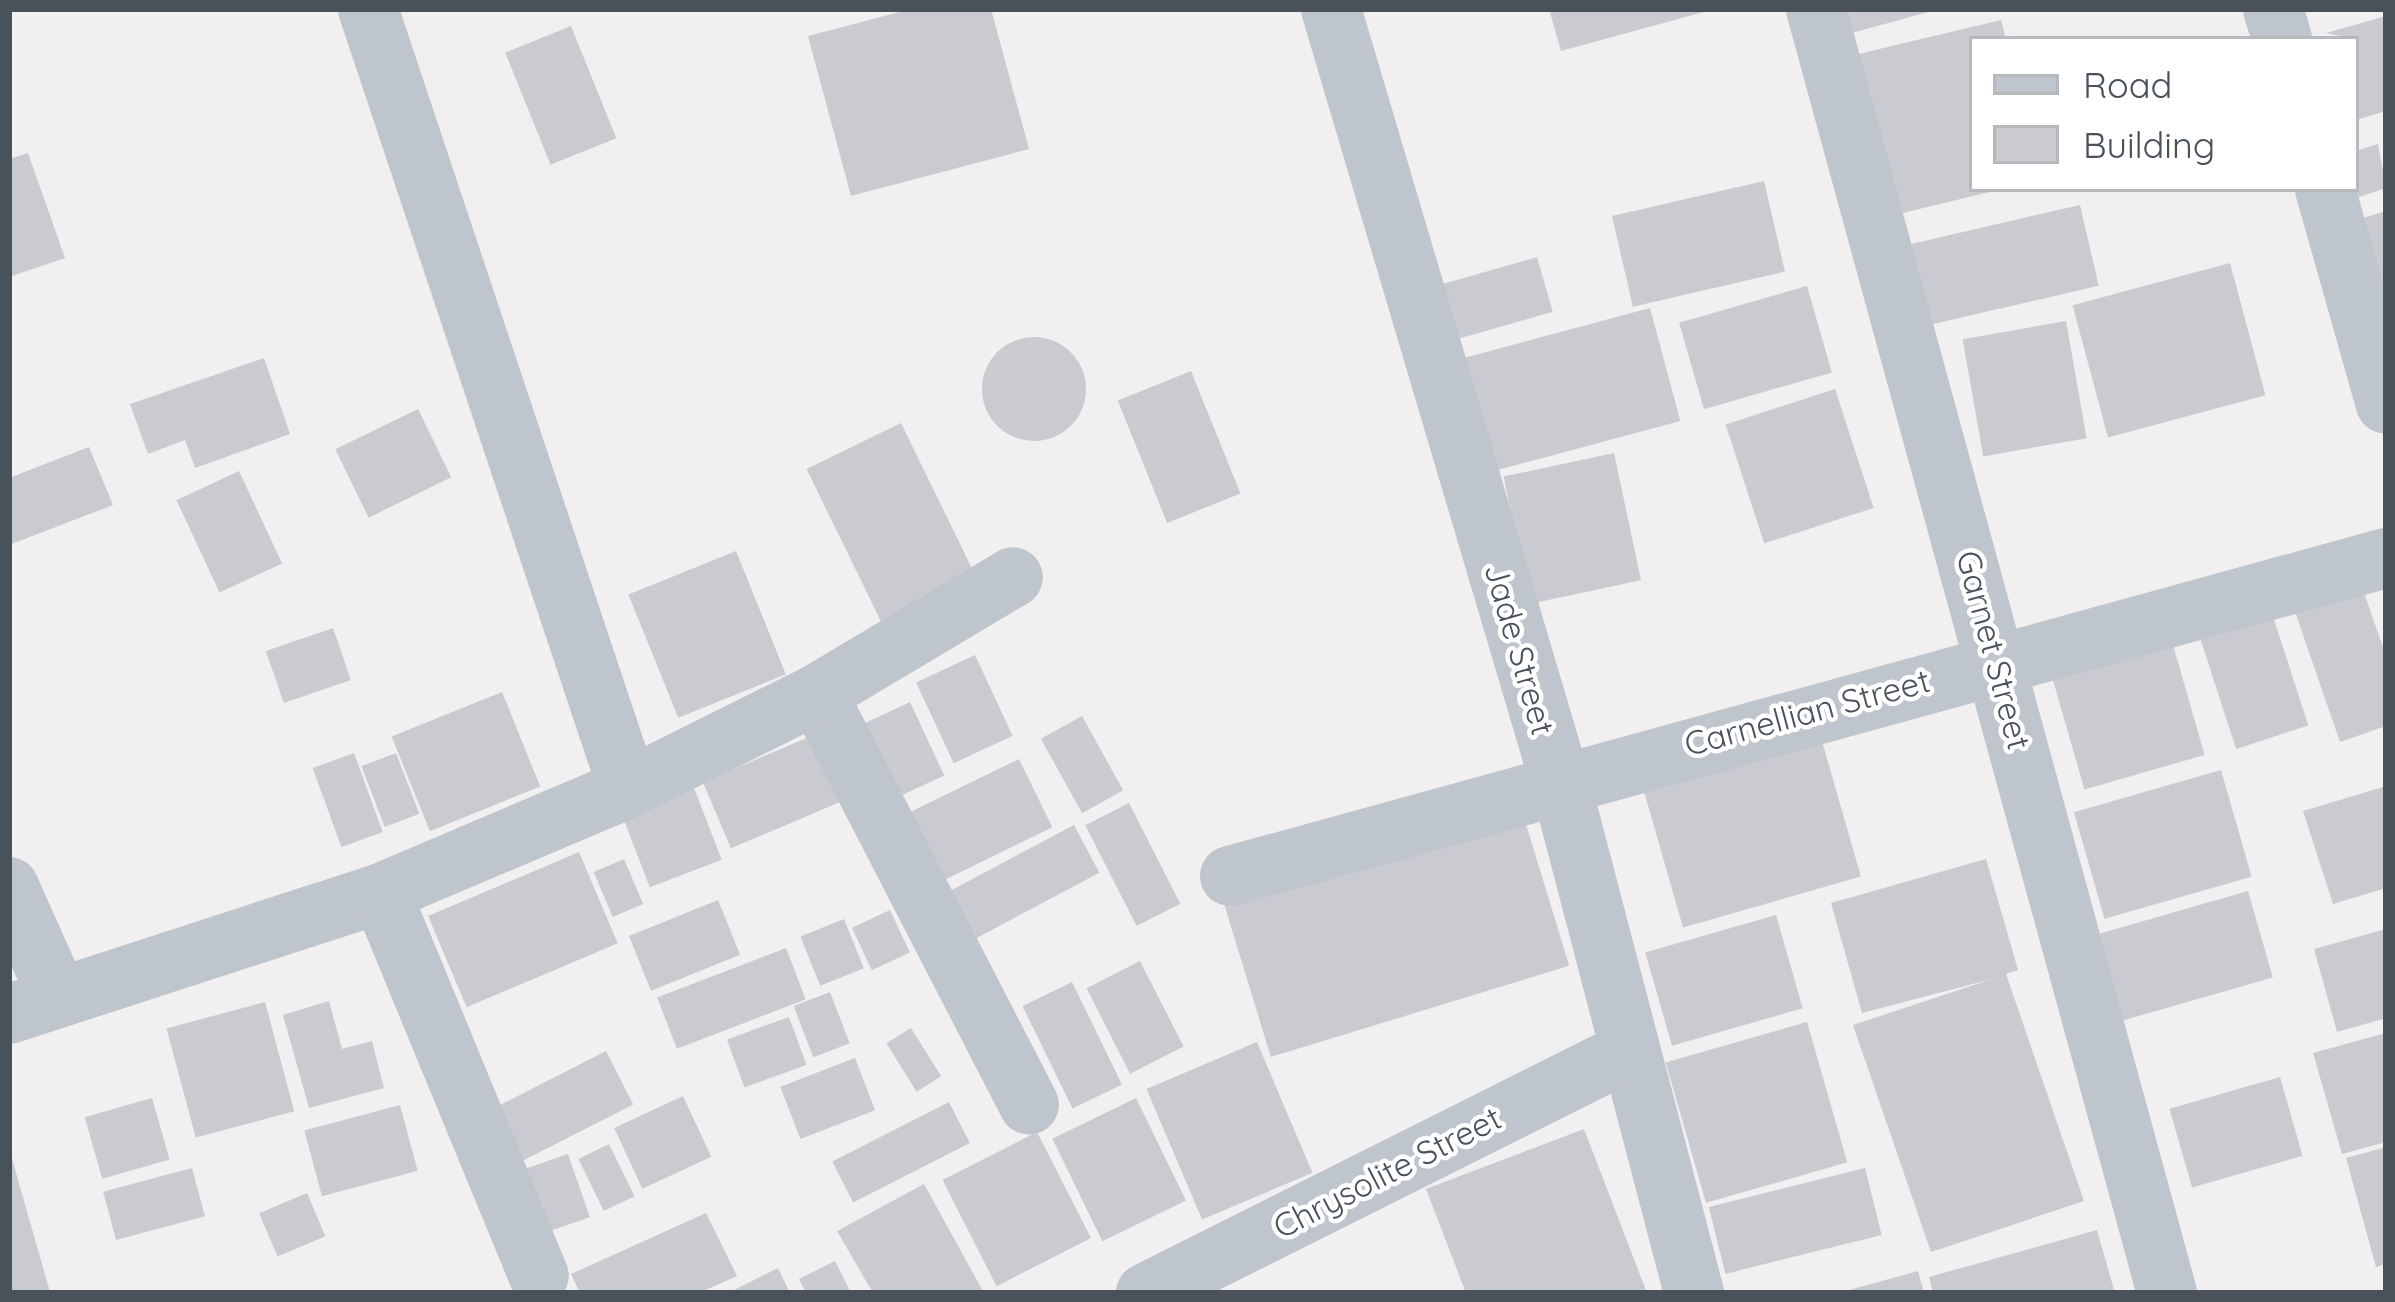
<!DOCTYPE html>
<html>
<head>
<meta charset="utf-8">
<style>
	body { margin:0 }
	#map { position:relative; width:2395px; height:1302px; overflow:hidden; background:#f1efef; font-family:Quicksand,sans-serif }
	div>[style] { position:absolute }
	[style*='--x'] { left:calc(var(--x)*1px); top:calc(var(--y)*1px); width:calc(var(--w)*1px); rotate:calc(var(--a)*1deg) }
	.building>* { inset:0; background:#c9cbd1; transform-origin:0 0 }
	.round { border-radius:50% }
	.street>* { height:60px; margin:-30px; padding:0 30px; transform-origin:30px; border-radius:30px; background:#bfc5cc }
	span { translate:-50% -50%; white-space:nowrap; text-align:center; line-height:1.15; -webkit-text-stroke:9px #fff; paint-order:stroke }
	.street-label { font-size:33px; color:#49515a }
	.frame { position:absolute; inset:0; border:12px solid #49515a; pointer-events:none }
	.legend { position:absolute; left:1969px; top:36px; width:390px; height:156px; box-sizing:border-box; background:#fff; border:3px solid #b6b9bd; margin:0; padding:15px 21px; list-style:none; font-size:36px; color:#49515a }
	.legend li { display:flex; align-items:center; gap:24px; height:60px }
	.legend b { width:60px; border:3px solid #b6b9bd }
</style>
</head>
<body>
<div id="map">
	<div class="building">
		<i style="clip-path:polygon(911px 9px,991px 9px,1029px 149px,851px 196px,808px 36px)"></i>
		<i style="clip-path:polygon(1549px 9px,1711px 9px,1711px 10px,1561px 51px)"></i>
		<i style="clip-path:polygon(1841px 9px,1936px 9px,1936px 10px,1848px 34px)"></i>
		<i style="clip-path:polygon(2386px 16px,2386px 111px,2356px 120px,2356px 39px,2326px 33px)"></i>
		<i style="clip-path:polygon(2001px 20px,2006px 39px,1972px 39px,1972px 189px,1994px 191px,1894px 215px,1854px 55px)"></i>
		<i style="left:571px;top:26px;width:121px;height:71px;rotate:68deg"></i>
		<i style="clip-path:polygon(2378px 144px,2386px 188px,2338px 204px,2356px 189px,2356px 151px)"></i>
		<i style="clip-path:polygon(28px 153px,65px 258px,9px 277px,9px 159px)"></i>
		<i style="left:1764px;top:181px;width:93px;height:156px;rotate:77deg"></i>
		<i style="left:2080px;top:205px;width:83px;height:191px;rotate:77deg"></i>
		<i style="clip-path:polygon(2386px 211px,2386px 365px,2343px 224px)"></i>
		<i style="left:1537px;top:257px;width:57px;height:109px;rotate:74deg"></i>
		<i style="left:2230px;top:263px;width:137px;height:163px;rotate:75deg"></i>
		<i style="left:1807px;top:286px;width:90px;height:133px;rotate:74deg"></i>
		<i style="left:1650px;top:308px;width:117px;height:192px;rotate:75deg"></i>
		<i style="left:2066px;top:321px;width:119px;height:105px;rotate:80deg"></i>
		<i class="round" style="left:982px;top:337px;width:104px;height:104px"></i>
		<i style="clip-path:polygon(264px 358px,290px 434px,195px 468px,185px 440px,148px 454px,130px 404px)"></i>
		<i style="left:1191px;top:371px;width:132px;height:79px;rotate:68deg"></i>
		<i style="left:1835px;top:389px;width:125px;height:115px;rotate:72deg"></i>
		<i style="left:418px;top:409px;width:76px;height:92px;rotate:64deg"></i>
		<i style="left:901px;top:423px;width:172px;height:105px;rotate:64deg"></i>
		<i style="clip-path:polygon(89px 447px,113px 505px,9px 545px,9px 478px)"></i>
		<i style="left:1614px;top:453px;width:130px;height:113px;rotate:78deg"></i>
		<i style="left:239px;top:471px;width:102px;height:69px;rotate:65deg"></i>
		<i style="left:736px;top:551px;width:133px;height:116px;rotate:68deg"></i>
		<i style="clip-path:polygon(2360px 581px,2386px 656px,2386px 726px,2340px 742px,2292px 603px)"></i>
		<i style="left:2267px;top:598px;width:134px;height:76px;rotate:72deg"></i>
		<i style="left:333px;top:628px;width:55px;height:71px;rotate:71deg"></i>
		<i style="left:2169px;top:631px;width:129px;height:125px;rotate:74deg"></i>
		<i style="left:975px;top:655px;width:89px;height:65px;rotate:65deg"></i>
		<i style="left:502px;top:692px;width:102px;height:119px;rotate:68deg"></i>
		<i style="left:910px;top:702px;width:81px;height:69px;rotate:65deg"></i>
		<i style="left:1082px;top:716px;width:85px;height:47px;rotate:61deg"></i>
		<i style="left:816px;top:734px;width:72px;height:123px;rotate:67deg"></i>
		<i style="left:1822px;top:741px;width:141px;height:185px;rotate:74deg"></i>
		<i style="left:354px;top:753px;width:84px;height:44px;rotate:70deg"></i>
		<i style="left:396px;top:753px;width:65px;height:37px;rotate:69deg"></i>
		<i style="left:1019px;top:759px;width:76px;height:132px;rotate:64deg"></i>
		<i style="left:2221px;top:770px;width:111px;height:153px;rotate:74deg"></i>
		<i style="left:693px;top:785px;width:80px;height:77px;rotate:69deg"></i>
		<i style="clip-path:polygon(2383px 787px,2386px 888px,2333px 904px,2303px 811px)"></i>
		<i style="left:1129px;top:803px;width:113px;height:49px;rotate:63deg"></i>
		<i style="left:1521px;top:808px;width:165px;height:312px;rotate:73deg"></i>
		<i style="left:1074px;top:825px;width:54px;height:149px;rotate:62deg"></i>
		<i style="left:579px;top:852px;width:99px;height:164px;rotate:67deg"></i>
		<i style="left:624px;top:859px;width:49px;height:33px;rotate:67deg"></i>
		<i style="clip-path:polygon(1986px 859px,2018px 970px,2006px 974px,2084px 1201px,1931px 1252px,1853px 1025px,1992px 979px,1862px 1013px,1831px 903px)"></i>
		<i style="left:2248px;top:891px;width:90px;height:161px;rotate:74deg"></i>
		<i style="left:718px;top:900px;width:59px;height:96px;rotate:68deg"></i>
		<i style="left:890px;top:910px;width:47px;height:42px;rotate:65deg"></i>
		<i style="left:1776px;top:915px;width:97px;height:136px;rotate:74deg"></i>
		<i style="left:844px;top:919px;width:53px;height:47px;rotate:68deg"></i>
		<i style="clip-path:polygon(2386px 929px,2386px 1018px,2337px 1032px,2314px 949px)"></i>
		<i style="left:786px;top:948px;width:55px;height:138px;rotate:69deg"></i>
		<i style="left:1140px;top:961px;width:96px;height:60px;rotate:63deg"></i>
		<i style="left:1072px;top:982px;width:114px;height:55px;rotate:64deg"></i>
		<i style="left:830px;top:992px;width:55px;height:39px;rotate:69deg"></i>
		<i style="clip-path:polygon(329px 1001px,342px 1049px,372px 1041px,384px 1088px,309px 1108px,283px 1015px)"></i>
		<i style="left:265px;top:1002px;width:113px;height:102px;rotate:75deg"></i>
		<i style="left:789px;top:1017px;width:51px;height:66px;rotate:70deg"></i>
		<i style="left:1807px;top:1022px;width:146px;height:147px;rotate:74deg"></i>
		<i style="left:911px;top:1028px;width:57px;height:29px;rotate:58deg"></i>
		<i style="clip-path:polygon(2386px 1033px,2386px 1142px,2342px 1154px,2313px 1053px)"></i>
		<i style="left:1257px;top:1042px;width:142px;height:120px;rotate:67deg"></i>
		<i style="left:606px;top:1051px;width:60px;height:128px;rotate:63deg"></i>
		<i style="left:855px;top:1058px;width:56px;height:80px;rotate:69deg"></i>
		<i style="left:2280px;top:1077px;width:82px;height:115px;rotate:74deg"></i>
		<i style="left:683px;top:1096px;width:67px;height:76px;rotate:65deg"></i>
		<i style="left:152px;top:1098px;width:64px;height:70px;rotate:74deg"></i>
		<i style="left:1136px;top:1098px;width:114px;height:93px;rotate:64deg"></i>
		<i style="left:949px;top:1102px;width:46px;height:131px;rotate:63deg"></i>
		<i style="left:400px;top:1105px;width:68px;height:99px;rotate:75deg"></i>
		<i style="clip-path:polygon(1584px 1129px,1647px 1293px,1466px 1293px,1426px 1189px)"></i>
		<i style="left:1037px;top:1132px;width:119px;height:106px;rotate:63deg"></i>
		<i style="left:609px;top:1144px;width:58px;height:34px;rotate:64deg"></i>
		<i style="clip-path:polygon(2386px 1147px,2386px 1264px,2376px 1267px,2346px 1158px)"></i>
		<i style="clip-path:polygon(9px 1148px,50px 1292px,46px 1293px,9px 1293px)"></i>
		<i style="left:568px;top:1154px;width:67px;height:46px;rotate:71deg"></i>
		<i style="left:192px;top:1168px;width:50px;height:92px;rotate:75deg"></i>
		<i style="left:1865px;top:1168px;width:69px;height:161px;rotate:76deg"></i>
		<i style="clip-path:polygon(924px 1184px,984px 1293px,873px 1293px,837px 1231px)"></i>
		<i style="left:307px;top:1193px;width:47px;height:52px;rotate:67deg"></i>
		<i style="clip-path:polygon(706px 1213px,737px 1276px,699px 1293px,580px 1293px,571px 1274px)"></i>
		<i style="clip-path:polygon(2097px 1230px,2115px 1293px,1933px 1293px,1929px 1277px)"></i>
		<i style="clip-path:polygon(835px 1261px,851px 1293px,806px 1293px,799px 1279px)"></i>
		<i style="clip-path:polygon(778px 1268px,790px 1293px,728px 1293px)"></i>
		<i style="clip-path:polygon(1918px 1271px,1924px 1293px,1842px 1293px,1842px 1292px)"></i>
	</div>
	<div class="street">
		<i style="--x:368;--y:9;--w:821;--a:71.54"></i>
		<i style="--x:1331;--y:9;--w:805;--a:73.48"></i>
		<i style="--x:1560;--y:781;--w:529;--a:75.33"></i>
		<i style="--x:1816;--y:9;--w:1331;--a:74.71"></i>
		<i style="--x:2273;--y:9;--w:31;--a:73"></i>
		<i style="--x:2325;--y:189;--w:223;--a:74.2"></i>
		<i style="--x:817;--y:694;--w:462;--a:62.7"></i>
		<i style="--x:1230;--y:876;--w:1199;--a:-15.38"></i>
		<i style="--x:9;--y:887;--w:118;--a:66"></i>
		<i style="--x:381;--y:893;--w:414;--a:67.6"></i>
		<i style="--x:9;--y:1014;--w:391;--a:-18"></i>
		<i style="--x:381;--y:893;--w:268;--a:-23"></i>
		<i style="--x:628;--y:788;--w:211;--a:-26.4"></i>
		<i style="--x:817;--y:694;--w:228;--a:-30.8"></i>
		<i style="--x:1146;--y:1293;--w:540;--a:-26.61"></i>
	</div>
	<div class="street-label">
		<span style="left:1520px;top:649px;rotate:74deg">Jade Street</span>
		<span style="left:1994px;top:650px;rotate:75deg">Garnet Street</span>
		<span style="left:1807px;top:712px;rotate:-15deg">Carnellian Street</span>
		<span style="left:1387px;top:1172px;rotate:-27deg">Chrysolite Street</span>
	</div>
	<div class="frame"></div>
	<ul class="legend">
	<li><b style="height:15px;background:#bfc5cc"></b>Road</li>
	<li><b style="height:33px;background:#c9cbd1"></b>Building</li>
	</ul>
</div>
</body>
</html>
